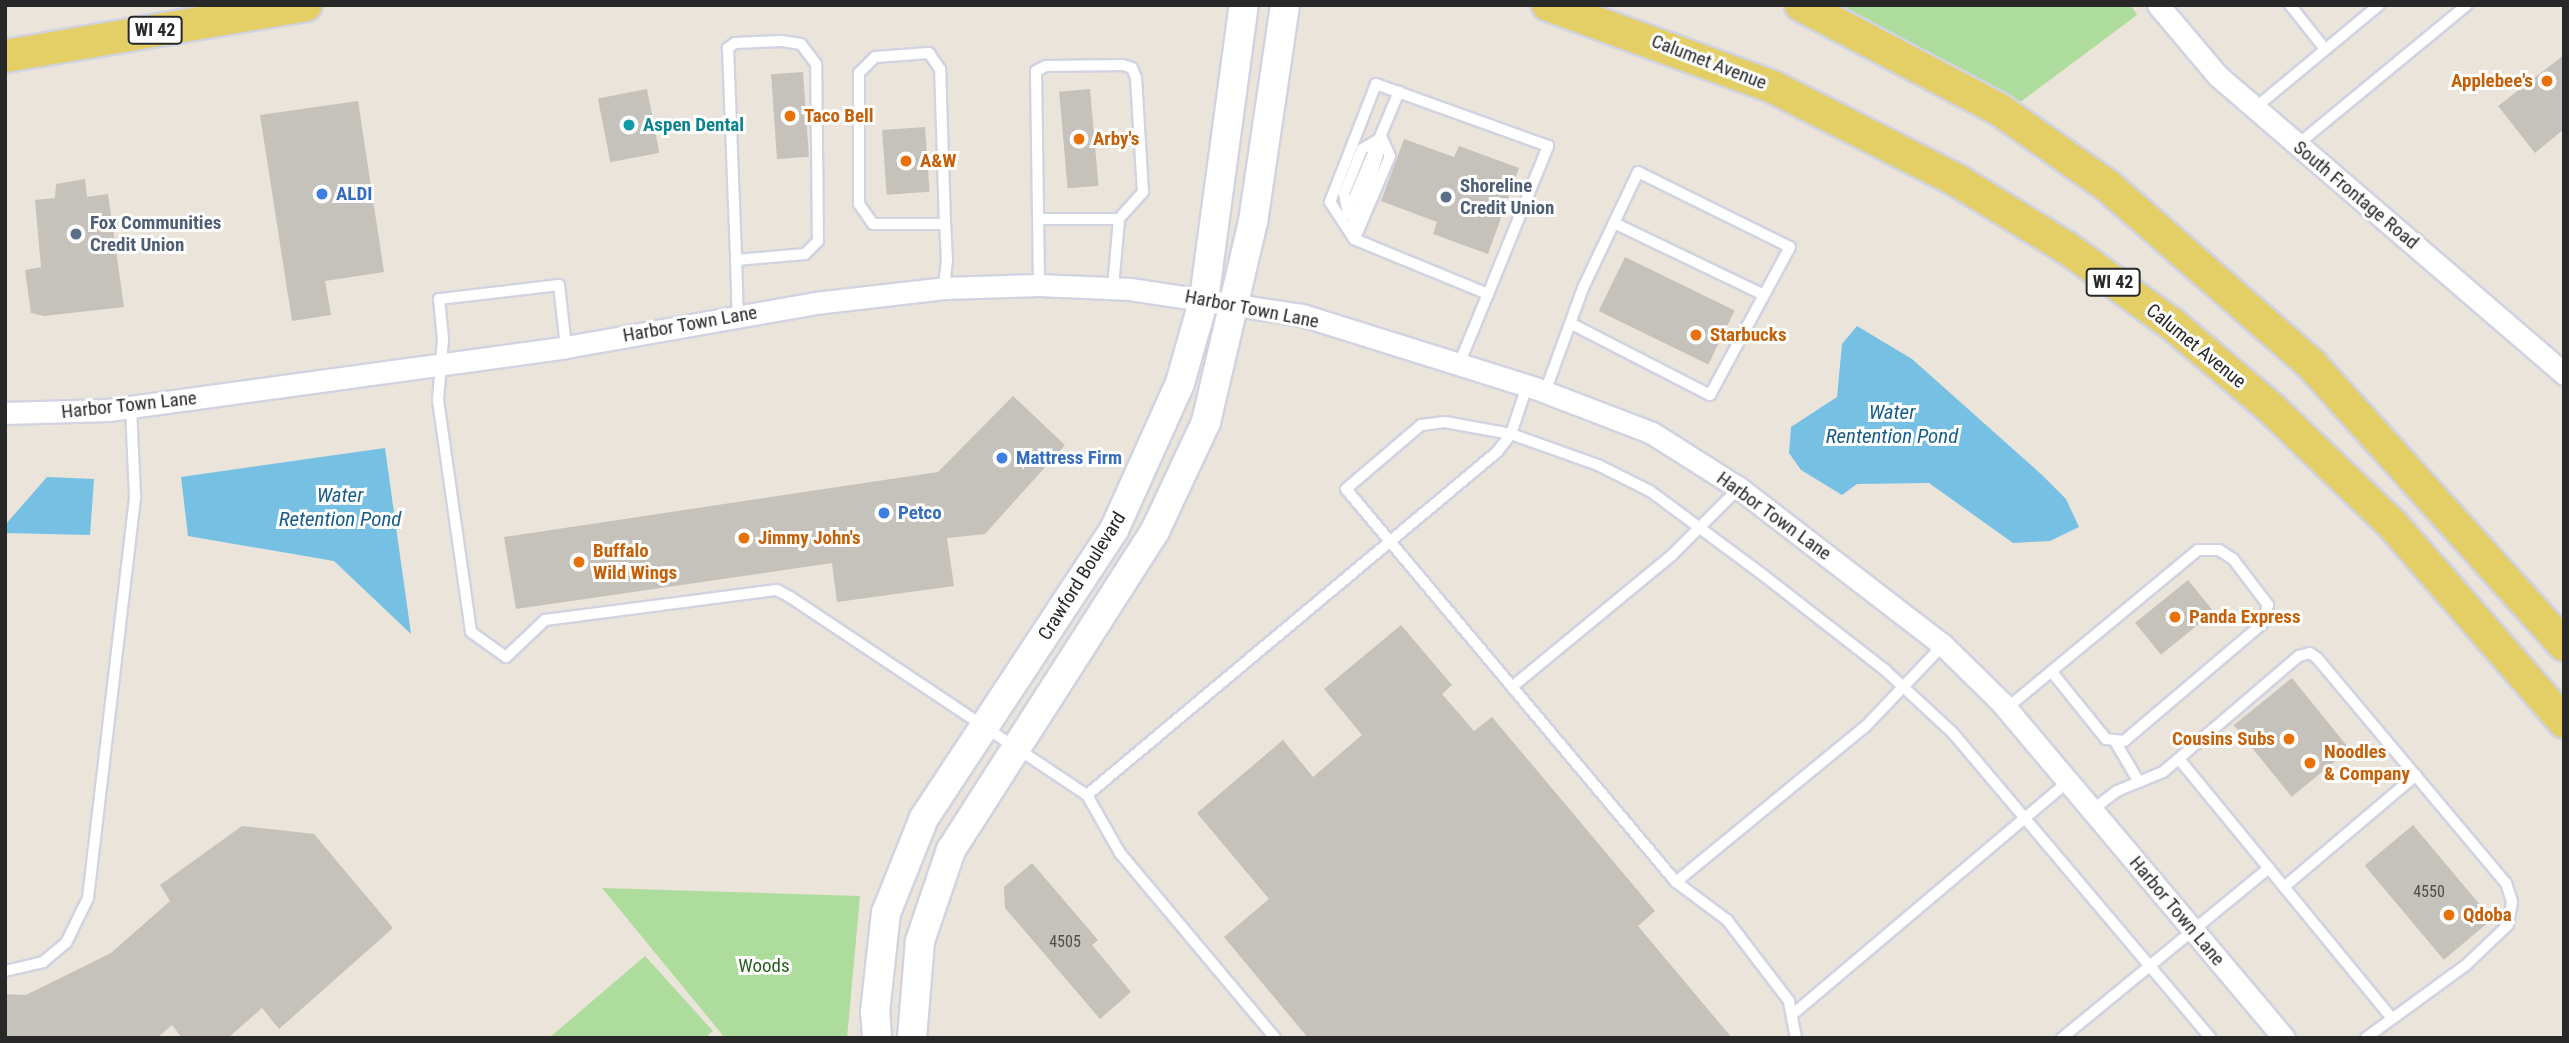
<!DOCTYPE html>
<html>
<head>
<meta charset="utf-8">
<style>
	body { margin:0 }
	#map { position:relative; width:2569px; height:1043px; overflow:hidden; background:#eae4db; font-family:"Roboto Condensed",sans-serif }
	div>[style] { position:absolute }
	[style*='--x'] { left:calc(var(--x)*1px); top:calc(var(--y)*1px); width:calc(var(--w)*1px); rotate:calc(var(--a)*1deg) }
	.green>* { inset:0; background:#aedc9c }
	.water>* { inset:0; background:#76c0e4 }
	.building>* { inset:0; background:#c5c1bb; transform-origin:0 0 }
	.roads { filter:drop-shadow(2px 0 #d1d3e0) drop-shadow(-2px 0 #d1d3e0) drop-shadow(0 2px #d1d3e0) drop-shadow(0 -2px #d1d3e0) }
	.lane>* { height:10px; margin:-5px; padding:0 5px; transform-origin:5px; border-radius:5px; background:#fff }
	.street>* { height:21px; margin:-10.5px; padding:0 10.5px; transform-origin:10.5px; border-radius:10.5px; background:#fff }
	.secondary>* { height:28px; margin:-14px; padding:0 14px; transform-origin:14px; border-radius:14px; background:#fff }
	.primary>* { height:32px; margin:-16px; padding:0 16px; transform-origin:16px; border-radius:16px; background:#e4ce66 }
	.dots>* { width:19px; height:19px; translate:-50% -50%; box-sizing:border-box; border:4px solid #fff; border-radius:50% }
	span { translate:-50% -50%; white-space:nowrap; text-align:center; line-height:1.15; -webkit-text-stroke:6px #fff; paint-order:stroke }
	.number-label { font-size:16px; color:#4f4e4d }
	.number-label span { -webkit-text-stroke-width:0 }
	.shield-label span { padding:2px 5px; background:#fff; border:2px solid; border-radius:5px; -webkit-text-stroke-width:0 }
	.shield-label { font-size:18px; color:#282828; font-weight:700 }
	.street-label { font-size:19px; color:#282828 }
	.food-label { font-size:19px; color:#c56008; font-weight:700 }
	.right { translate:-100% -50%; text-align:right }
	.left { translate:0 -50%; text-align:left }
	.culture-label { font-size:19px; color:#0d838f; font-weight:700 }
	.service-label { font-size:19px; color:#4e5e75; font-weight:700 }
	.shop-label { font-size:19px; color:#366cbe; font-weight:700 }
	.park-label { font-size:19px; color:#295e1f }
	.water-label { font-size:21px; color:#185e8c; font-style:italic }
	.frame { position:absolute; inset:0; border:7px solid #282828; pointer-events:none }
</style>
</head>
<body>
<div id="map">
	<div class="green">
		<i style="clip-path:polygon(1828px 5px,2131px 5px,2137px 15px,2015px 106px)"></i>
		<i style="clip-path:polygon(602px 888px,860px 896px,847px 1038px,725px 1038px)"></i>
		<i style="clip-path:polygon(645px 956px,713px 1031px,705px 1038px,549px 1038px)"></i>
	</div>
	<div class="water">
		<i style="clip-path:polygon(1857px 326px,1912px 359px,2042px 475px,2066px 499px,2079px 527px,2050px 541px,2013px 543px,1929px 483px,1857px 484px,1842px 495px,1801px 470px,1789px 453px,1791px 427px,1837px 397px,1842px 344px)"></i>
		<i style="clip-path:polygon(385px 448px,411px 634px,334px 561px,188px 536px,181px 477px)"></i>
		<i style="clip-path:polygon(47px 477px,94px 479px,90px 535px,5px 533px,5px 525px)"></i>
	</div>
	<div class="building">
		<i style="clip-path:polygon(2564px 55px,2564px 129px,2535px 153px,2498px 106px)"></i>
		<i style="left:803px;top:72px;width:85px;height:32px;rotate:86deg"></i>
		<i style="left:647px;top:89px;width:65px;height:50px;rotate:79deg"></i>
		<i style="left:1090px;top:89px;width:97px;height:31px;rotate:85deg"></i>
		<i style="clip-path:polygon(358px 101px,384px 272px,325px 281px,331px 315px,292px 321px,260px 115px)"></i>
		<i style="left:925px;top:127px;width:65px;height:43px;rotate:86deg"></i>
		<i style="clip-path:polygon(1404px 139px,1454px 157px,1459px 146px,1519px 168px,1488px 254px,1433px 234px,1437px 222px,1381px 201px)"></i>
		<i style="clip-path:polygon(85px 179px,87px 197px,108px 194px,124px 307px,44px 316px,31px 313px,25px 270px,41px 267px,35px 200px,55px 198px,56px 184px)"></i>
		<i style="left:1625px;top:257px;width:122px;height:60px;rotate:26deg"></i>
		<i style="clip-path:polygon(1013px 396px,1065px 445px,985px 534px,947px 538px,954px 586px,837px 602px,832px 563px,516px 609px,504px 537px,938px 472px)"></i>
		<i style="left:2188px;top:580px;width:41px;height:68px;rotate:51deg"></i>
		<i style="clip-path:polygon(1401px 625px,1452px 685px,1442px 694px,1474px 731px,1492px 717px,1655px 911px,1638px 926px,1732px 1038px,1308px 1038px,1224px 937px,1269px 899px,1197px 813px,1283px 740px,1313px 777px,1362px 735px,1324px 689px)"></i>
		<i style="left:2292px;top:678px;width:92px;height:75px;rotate:51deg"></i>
		<i style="left:2413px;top:825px;width:123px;height:63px;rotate:50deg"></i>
		<i style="clip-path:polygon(242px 826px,314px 834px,393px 928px,279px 1029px,262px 1008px,228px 1038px,182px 1038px,172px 1025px,157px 1038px,5px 1038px,5px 994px,26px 995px,111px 953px,170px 901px,160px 885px)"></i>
		<i style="clip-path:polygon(1032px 863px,1098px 940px,1092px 945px,1131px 992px,1100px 1019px,1005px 908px,1004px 887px)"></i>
	</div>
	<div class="roads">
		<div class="lane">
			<i style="--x:2290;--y:5;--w:56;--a:51.5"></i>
			<i style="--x:2255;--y:108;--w:161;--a:-39.7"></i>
			<i style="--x:2297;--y:145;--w:220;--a:-39.5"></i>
			<i style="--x:1348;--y:214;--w:20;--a:-101"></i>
			<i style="--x:1344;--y:194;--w:48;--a:-68.2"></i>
			<i style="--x:1362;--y:149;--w:16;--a:-30"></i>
			<i style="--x:1038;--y:219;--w:81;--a:0"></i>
			<i style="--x:1357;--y:222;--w:85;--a:-72.8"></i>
			<i style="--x:1614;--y:223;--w:166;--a:25.6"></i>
			<i style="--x:1354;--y:236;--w:33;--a:-93"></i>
			<i style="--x:1352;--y:203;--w:121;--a:-67.1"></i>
			<i style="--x:1355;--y:238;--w:89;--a:-66.9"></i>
			<i style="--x:1390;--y:156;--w:20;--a:-114"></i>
			<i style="--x:736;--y:260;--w:69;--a:-5"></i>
			<i style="--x:805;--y:254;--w:18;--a:-45"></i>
			<i style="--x:818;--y:241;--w:177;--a:-90.6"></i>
			<i style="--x:816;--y:64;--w:25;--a:-127"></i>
			<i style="--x:801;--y:44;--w:20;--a:-171"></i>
			<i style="--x:781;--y:41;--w:46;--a:177.5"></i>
			<i style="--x:735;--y:43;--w:9;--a:144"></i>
			<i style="--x:728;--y:48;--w:212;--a:87.8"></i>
			<i style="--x:736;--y:260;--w:37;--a:88"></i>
			<i style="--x:737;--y:297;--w:18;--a:87"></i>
			<i style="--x:1039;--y:285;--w:214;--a:-90.8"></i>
			<i style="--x:1036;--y:71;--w:11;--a:-27"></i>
			<i style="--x:1046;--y:66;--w:77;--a:-0.7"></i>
			<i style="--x:1123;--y:65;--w:9;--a:18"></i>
			<i style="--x:1132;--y:68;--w:11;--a:68"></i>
			<i style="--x:1136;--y:78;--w:114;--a:86.5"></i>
			<i style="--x:1143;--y:192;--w:36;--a:132"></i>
			<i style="--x:1119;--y:219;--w:69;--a:95"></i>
			<i style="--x:944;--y:288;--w:28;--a:-84"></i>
			<i style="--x:947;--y:260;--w:36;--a:-93"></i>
			<i style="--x:945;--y:224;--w:155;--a:-91.8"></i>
			<i style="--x:940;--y:69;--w:19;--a:-125"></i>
			<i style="--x:929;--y:53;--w:54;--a:175.8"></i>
			<i style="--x:875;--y:57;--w:23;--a:135"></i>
			<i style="--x:859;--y:73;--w:131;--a:90"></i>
			<i style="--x:859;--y:204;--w:24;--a:55"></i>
			<i style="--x:873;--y:224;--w:72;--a:0"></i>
			<i style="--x:566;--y:347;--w:62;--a:-96.4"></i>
			<i style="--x:559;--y:285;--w:121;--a:173.3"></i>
			<i style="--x:439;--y:299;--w:40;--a:84.3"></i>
			<i style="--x:443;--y:339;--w:61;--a:94.7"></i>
			<i style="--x:438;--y:400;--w:234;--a:81.9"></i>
			<i style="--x:471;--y:632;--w:43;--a:35.5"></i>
			<i style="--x:506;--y:657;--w:54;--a:-43.5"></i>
			<i style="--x:545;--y:620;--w:234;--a:-7.4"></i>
			<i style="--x:777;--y:590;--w:15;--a:28"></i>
			<i style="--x:790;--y:597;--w:357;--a:33.7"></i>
			<i style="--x:1087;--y:795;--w:67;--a:60.4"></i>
			<i style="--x:1120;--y:853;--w:241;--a:50"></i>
			<i style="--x:1459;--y:364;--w:76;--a:-67.5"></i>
			<i style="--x:1488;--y:294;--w:160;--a:-67.9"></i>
			<i style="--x:1548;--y:146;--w:183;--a:-160.2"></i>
			<i style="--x:1376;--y:84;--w:127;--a:111.3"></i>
			<i style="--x:1330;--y:202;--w:44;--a:57"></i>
			<i style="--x:1354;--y:239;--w:145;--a:22.3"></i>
			<i style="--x:1545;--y:392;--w:111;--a:-69.9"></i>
			<i style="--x:1583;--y:288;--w:128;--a:-64.6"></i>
			<i style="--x:1638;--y:172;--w:169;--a:26.3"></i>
			<i style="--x:1790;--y:247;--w:168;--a:118.4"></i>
			<i style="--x:1710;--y:395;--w:157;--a:-152.8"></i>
			<i style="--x:1512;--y:687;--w:207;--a:-39.5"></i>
			<i style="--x:1672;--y:555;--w:95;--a:-45"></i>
			<i style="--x:2007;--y:708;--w:248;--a:-39.6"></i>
			<i style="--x:2198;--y:550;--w:21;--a:0"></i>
			<i style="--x:2219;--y:550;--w:17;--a:33"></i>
			<i style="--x:2233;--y:559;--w:58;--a:52.7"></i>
			<i style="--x:2268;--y:605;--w:20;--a:108"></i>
			<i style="--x:2262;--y:624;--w:181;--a:139.7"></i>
			<i style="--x:2124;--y:741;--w:18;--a:-174"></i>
			<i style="--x:2106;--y:739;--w:86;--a:-128.9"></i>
			<i style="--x:2116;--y:743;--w:45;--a:59.5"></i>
			<i style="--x:2179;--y:759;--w:334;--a:50.6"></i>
			<i style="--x:1087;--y:795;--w:535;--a:-39.92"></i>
			<i style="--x:1497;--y:452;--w:23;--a:-52"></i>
			<i style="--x:1511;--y:434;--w:51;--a:-71.6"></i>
			<i style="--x:2092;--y:810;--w:31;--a:-37"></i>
			<i style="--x:2117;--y:791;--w:50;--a:-22.4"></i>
			<i style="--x:2163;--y:772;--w:179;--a:-40.5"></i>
			<i style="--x:2299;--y:656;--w:11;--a:-15"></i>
			<i style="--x:2310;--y:653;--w:9;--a:36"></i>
			<i style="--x:2317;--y:658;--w:294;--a:50"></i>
			<i style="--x:2506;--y:883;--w:20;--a:72"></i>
			<i style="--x:2512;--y:902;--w:23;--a:100"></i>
			<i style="--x:2508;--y:925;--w:58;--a:136.4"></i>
			<i style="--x:2466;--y:965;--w:124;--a:143.9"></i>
			<i style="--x:1676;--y:882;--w:244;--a:-39.4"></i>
			<i style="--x:1865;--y:727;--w:113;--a:-46.4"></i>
			<i style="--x:2284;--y:887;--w:173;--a:-40.3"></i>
			<i style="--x:5;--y:971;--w:39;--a:-13"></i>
			<i style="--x:43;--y:962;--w:30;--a:-40"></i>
			<i style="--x:66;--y:943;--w:50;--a:-63.9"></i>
			<i style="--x:88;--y:898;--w:405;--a:-83.3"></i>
			<i style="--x:135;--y:496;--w:89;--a:-92.6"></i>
			<i style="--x:1793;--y:1014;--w:360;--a:-40.2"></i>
			<i style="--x:1796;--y:1038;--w:38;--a:-101"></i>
			<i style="--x:1789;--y:1001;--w:102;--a:-127.4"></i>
			<i style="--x:1727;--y:920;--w:64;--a:-143.3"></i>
			<i style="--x:1676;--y:882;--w:513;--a:-130.02"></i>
			<i style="--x:1346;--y:489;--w:99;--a:-40.5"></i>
			<i style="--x:1421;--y:425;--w:24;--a:-7"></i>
			<i style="--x:1445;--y:422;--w:67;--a:10.3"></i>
			<i style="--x:1511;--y:434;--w:92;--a:19.6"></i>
			<i style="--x:1598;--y:465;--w:58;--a:26.6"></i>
			<i style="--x:1650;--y:491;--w:141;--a:36.6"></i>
			<i style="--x:1763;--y:575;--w:155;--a:37.9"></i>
			<i style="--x:1885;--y:670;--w:91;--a:42.8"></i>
			<i style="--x:1952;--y:732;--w:401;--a:49.8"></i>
			<i style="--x:2062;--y:1038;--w:268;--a:-39.4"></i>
		</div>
		<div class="street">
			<i style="--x:2158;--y:5;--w:93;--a:49.8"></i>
			<i style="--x:2218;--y:76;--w:457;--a:40.7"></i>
			<i style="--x:5;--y:413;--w:103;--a:-1.7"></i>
			<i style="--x:108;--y:410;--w:462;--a:-7.8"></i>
			<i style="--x:566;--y:347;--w:253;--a:-10"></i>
			<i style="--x:815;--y:303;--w:130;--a:-6.6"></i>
			<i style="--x:944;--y:288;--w:95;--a:-1.8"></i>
			<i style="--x:1039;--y:285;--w:91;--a:2.5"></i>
			<i style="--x:1130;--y:289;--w:174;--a:8.6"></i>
			<i style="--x:1302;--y:315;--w:244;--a:17.4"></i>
			<i style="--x:1535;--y:388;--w:125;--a:21"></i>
			<i style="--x:1652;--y:433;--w:103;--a:32.3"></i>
			<i style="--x:1739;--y:488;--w:257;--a:37.6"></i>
			<i style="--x:1943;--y:645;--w:81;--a:44.5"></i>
			<i style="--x:2001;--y:702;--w:439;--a:49.9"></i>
		</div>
		<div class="secondary">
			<i style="--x:877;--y:1038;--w:26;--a:-94"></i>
			<i style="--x:875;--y:1012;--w:100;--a:-83.7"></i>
			<i style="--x:886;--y:913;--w:102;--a:-68.2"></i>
			<i style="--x:924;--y:818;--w:345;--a:-56.6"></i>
			<i style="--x:1114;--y:530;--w:161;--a:-65.8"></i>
			<i style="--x:1180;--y:383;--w:87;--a:-74.1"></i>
			<i style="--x:1204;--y:299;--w:297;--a:-82.3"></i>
			<i style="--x:912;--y:1038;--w:97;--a:-85.3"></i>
			<i style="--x:920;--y:941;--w:96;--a:-71.2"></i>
			<i style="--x:951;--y:850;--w:379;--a:-57.4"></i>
			<i style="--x:1155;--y:531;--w:120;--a:-64.9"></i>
			<i style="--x:1206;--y:422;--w:205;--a:-76.8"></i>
			<i style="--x:1253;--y:222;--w:219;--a:-81.6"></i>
		</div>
		<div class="primary">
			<i style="--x:1548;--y:5;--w:239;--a:20"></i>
			<i style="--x:1773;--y:87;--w:208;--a:26.9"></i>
			<i style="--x:1958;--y:181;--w:128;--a:31.6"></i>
			<i style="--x:2067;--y:248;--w:130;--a:35.9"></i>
			<i style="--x:2172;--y:324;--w:128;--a:40.3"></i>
			<i style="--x:2270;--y:407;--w:170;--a:43.8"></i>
			<i style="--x:2393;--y:525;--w:261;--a:49"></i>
			<i style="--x:1801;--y:5;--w:225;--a:27.8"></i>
			<i style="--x:2000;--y:110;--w:133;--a:35.2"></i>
			<i style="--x:2109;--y:187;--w:270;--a:41.2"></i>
			<i style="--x:2312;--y:365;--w:377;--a:48"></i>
			<i style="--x:5;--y:56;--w:305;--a:-9.6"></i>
		</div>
	</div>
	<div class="dots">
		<i style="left:2547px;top:81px;background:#e8710a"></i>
		<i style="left:790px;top:116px;background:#e8710a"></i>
		<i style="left:629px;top:125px;background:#0f9aa8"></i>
		<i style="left:1079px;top:139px;background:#e8710a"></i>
		<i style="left:906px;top:161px;background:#e8710a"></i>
		<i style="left:322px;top:194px;background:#3f7fe0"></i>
		<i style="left:1446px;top:197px;background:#5c6f8a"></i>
		<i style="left:76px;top:234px;background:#5c6f8a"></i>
		<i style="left:1696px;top:335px;background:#e8710a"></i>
		<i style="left:1002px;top:458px;background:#3f7fe0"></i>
		<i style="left:884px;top:513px;background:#3f7fe0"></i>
		<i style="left:744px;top:538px;background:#e8710a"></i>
		<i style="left:579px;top:562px;background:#e8710a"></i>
		<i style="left:2175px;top:617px;background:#e8710a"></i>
		<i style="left:2289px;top:739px;background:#e8710a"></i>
		<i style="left:2310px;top:763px;background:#e8710a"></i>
		<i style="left:2449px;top:915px;background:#e8710a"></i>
	</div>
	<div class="number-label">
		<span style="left:2429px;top:892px">4550</span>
		<span style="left:1065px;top:942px">4505</span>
	</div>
	<div class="shield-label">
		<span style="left:155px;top:30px">WI 42</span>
		<span style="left:2113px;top:282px">WI 42</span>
	</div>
	<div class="street-label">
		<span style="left:1709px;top:62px;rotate:21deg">Calumet Avenue</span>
		<span style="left:2356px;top:195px;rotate:40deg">South Frontage Road</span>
		<span style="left:1252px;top:309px;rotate:11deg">Harbor Town Lane</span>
		<span style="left:690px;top:324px;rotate:-10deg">Harbor Town Lane</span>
		<span style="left:2196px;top:346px;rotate:39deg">Calumet Avenue</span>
		<span style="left:129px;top:405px;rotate:-6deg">Harbor Town Lane</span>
		<span style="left:1774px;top:516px;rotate:36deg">Harbor Town Lane</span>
		<span style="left:1082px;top:576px;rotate:-58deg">Crawford Boulevard</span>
		<span style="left:2177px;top:911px;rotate:50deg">Harbor Town Lane</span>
	</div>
	<div class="food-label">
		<span class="right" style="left:2533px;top:81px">Applebee's</span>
		<span class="left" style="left:804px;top:116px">Taco Bell</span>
		<span class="left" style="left:1093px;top:139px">Arby's</span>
		<span class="left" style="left:920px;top:161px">A&amp;W</span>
		<span class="left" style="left:1710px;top:335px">Starbucks</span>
		<span class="left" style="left:758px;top:538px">Jimmy John's</span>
		<span class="left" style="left:593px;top:562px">Buffalo<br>Wild Wings</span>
		<span class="left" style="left:2189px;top:617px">Panda Express</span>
		<span class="right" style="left:2275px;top:739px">Cousins Subs</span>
		<span class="left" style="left:2324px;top:763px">Noodles<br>&amp; Company</span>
		<span class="left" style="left:2463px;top:915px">Qdoba</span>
	</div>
	<div class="culture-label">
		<span class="left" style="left:643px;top:125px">Aspen Dental</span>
	</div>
	<div class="service-label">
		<span class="left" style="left:1460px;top:197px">Shoreline<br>Credit Union</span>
		<span class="left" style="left:90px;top:234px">Fox Communities<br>Credit Union</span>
	</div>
	<div class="shop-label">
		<span class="left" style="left:336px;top:194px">ALDI</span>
		<span class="left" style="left:1016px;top:458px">Mattress Firm</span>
		<span class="left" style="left:898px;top:513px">Petco</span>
	</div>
	<div class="park-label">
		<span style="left:764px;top:966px">Woods</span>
	</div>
	<div class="water-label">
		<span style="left:1892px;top:424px">Water<br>Rentention Pond</span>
		<span style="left:340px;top:507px">Water<br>Retention Pond</span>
	</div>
	<div class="frame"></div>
</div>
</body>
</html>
